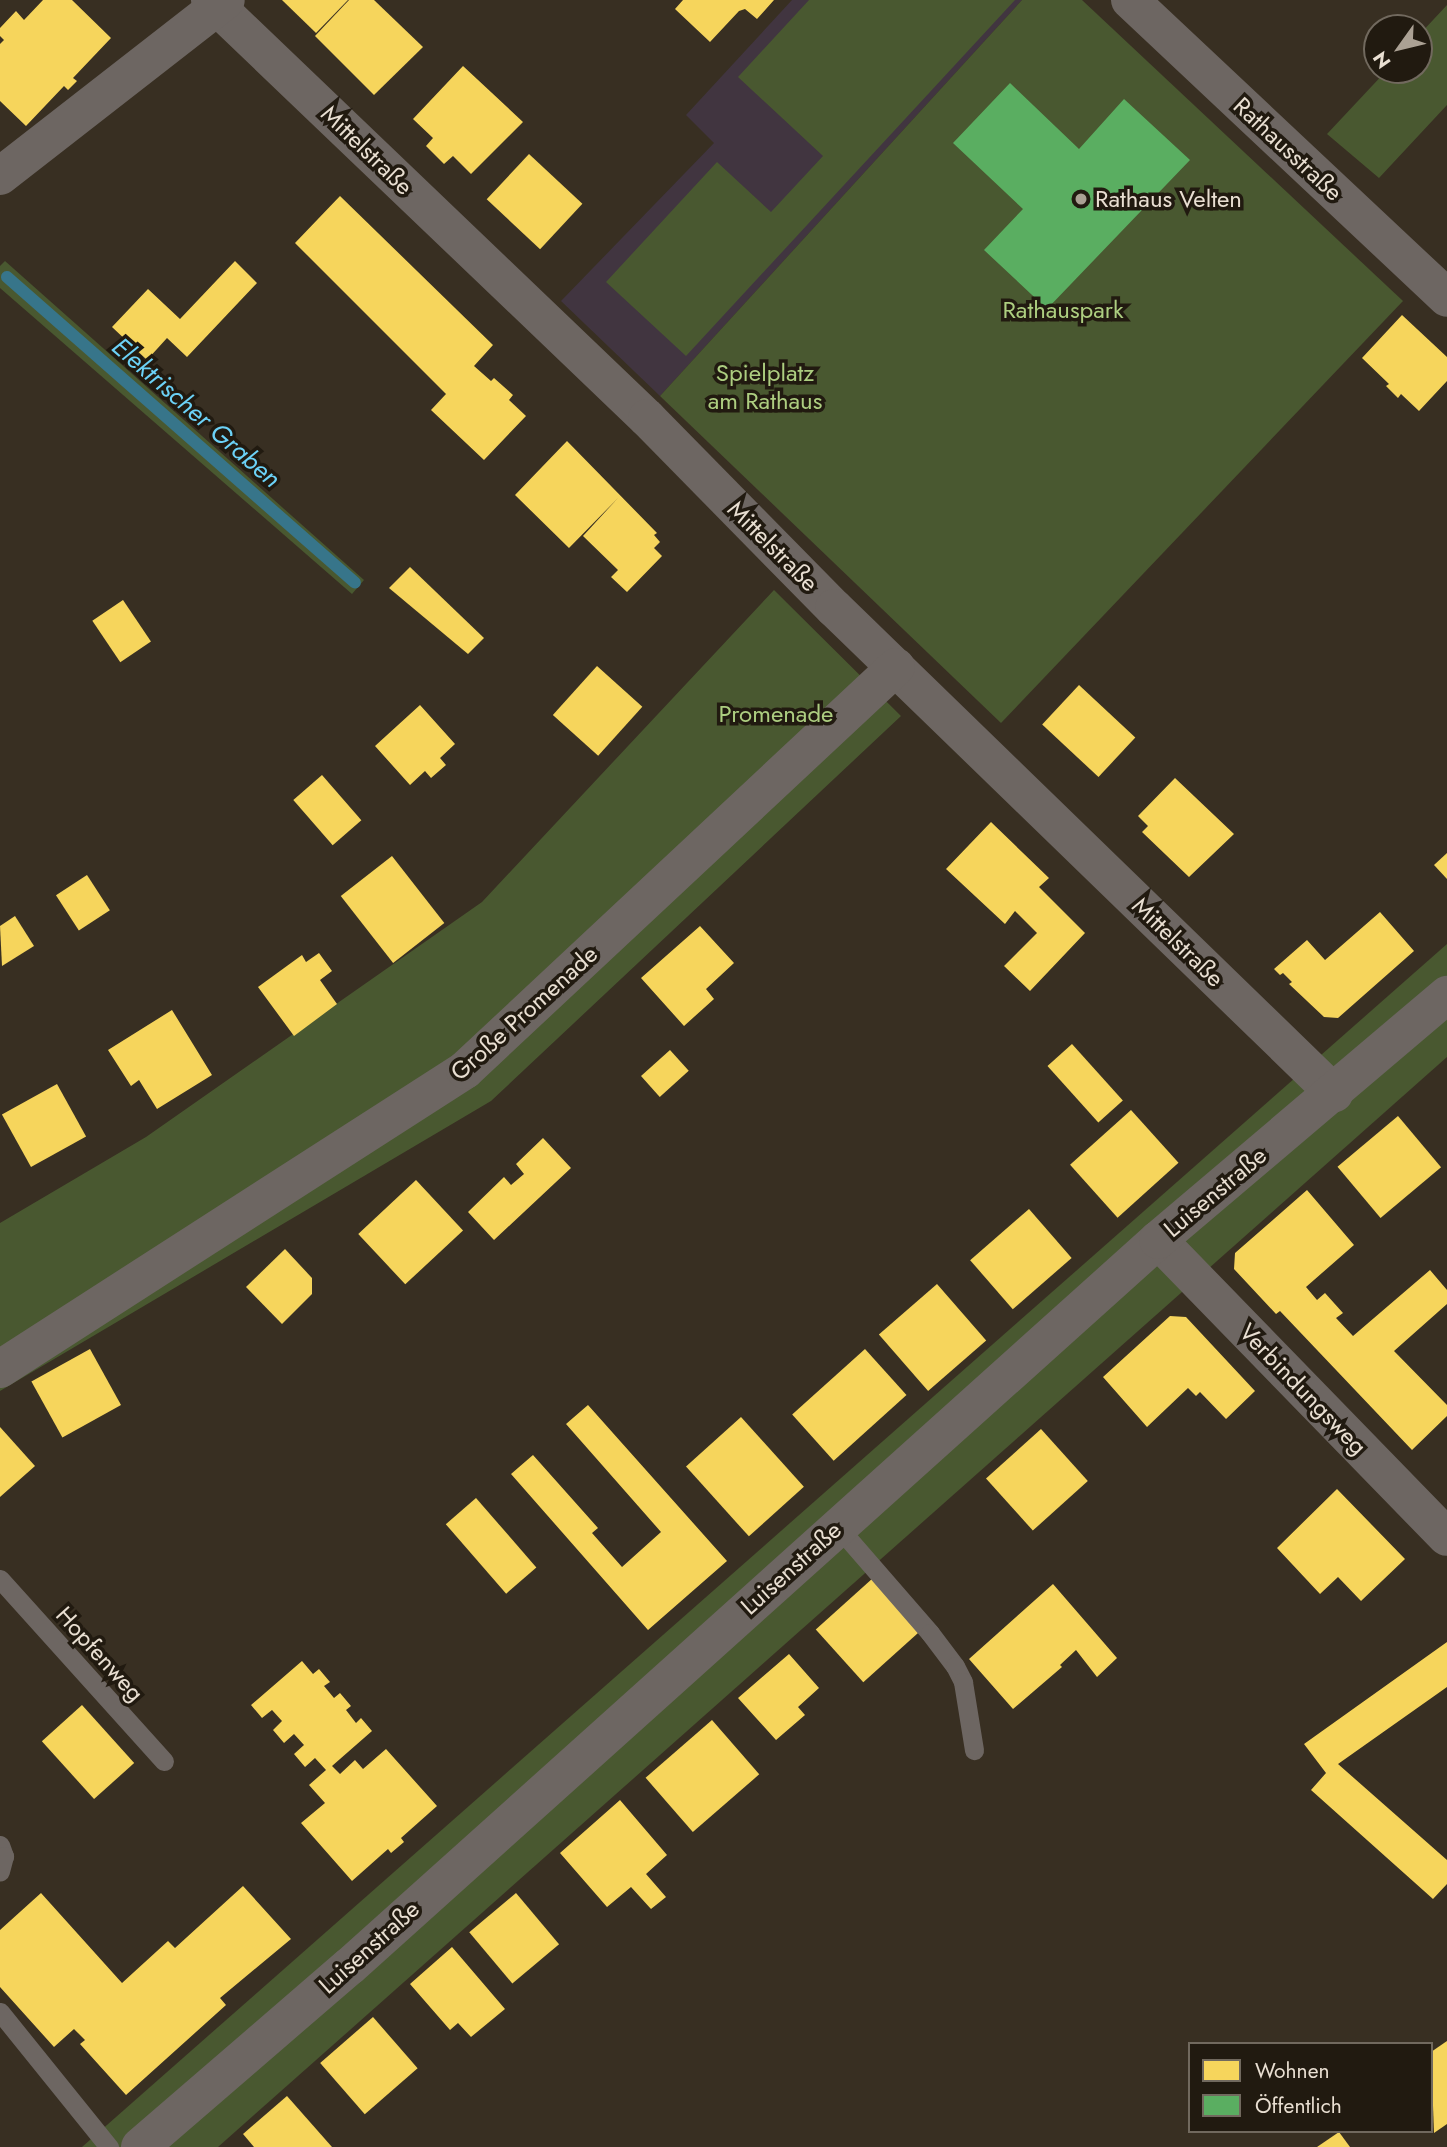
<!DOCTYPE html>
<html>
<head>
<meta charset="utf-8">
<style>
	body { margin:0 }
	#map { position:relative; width:1447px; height:2147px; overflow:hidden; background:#382f22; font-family:Jost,sans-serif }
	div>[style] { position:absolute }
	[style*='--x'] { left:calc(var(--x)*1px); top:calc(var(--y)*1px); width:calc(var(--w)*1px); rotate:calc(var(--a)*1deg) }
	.education>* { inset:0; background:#413540 }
	.green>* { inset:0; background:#495830 }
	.homes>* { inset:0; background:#f6d55c; transform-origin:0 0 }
	.public>* { inset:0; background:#5aae61 }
	.stream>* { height:12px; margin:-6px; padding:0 6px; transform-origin:6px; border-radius:6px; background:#37758a }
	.lane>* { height:19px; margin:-9.5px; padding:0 9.5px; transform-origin:9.5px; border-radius:9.5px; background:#6d6662 }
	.street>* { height:38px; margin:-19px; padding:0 19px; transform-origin:19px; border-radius:19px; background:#6d6662 }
	.dots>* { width:19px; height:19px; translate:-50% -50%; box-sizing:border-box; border:4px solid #211a10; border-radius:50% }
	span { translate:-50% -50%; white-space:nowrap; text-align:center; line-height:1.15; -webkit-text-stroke:7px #211a10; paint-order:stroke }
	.street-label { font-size:24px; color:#e9dfd2 }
	.poi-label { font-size:24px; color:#e9dfd2 }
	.left { translate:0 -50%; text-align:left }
	.park-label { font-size:24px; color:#adce80 }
	.water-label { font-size:26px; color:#6cd2f7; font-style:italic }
	.legend { position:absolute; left:1188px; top:2042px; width:245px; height:91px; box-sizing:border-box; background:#211a10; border:2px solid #71695e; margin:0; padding:9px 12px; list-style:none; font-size:21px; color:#e9dfd2 }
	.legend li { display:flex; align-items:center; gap:14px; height:35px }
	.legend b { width:35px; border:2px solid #71695e }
	.north { position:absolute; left:1363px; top:14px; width:70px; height:70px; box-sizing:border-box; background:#211a10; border:2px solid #71695e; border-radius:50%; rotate:236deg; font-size:19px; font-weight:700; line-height:28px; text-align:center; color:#e9dfd2 }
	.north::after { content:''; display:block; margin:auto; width:24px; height:32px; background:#aba194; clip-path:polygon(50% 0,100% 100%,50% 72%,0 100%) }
</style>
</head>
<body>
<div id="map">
	<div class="education">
		<i style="clip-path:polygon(792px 0,1022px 0,660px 396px,561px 301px,714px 143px,686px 115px)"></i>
	</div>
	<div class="green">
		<i style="clip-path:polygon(809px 0,1015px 0,686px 356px,606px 282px,717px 162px,771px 212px,823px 156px,738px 77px)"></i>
		<i style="clip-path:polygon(1022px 0,1082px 0,1403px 301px,1001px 723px,660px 396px)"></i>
		<i style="clip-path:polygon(1447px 5px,1447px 105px,1379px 178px,1327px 134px,1387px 70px,1419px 70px,1419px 35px)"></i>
		<i style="clip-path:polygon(5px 261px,364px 580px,352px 594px,0 288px,0 266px)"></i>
		<i style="clip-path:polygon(774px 590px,901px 716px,491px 1101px,0 1391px,0 1223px,146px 1137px,482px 902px)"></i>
		<i style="clip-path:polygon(1447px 944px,1447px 1057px,218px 2147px,82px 2147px)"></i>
	</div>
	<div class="homes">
		<i style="clip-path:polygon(43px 0,72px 0,111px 38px,73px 78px,77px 81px,68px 90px,64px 86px,26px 126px,0 101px,0 44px,4px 40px,0 36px,0 28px,16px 11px,24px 20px)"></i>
		<i style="clip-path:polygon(282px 0,348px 0,316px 33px)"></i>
		<i style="clip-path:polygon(349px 0,374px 0,423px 47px,374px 95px,315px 36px)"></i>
		<i style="clip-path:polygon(683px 0,774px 0,757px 19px,745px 9px,739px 11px,710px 42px,675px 9px)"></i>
		<i style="clip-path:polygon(463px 66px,523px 122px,471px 174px,453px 156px,444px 164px,426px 146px,433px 138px,413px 119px)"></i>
		<i style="left:529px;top:154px;width:73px;height:62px;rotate:43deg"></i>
		<i style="clip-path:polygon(340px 196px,493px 345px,474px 366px,491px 381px,494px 378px,513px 395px,509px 400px,526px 416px,484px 460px,431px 410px,446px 394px,295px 243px)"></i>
		<i style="clip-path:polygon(235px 261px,257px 283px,187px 357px,167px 338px,147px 360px,112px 327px,148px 289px,180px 319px)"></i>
		<i style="clip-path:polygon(1402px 315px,1447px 357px,1447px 381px,1419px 411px,1401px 394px,1398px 398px,1386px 386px,1389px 384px,1362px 358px)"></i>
		<i style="clip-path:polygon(567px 441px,657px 533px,654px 535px,660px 542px,654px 548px,662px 556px,627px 592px,611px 577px,618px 570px,583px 536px,618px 498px,569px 548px,515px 495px)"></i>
		<i style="clip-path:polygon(410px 567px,484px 638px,468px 654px,389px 588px)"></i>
		<i style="left:123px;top:600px;width:50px;height:37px;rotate:56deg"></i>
		<i style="left:597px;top:666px;width:61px;height:66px;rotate:42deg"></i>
		<i style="left:1079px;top:685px;width:77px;height:54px;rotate:43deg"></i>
		<i style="clip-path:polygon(420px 705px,455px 744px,440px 758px,446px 765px,431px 778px,425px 771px,410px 785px,375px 746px)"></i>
		<i style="left:322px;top:775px;width:60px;height:38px;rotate:49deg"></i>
		<i style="clip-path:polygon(1175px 778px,1234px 834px,1189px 877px,1142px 832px,1148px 826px,1138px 816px)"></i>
		<i style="clip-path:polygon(991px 822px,1049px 878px,1039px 887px,1085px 933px,1030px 991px,1004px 966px,1037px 933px,1015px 911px,1005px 924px,946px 869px)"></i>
		<i style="clip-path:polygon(1447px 853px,1447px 879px,1434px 865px)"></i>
		<i style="left:392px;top:856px;width:85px;height:65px;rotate:52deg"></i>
		<i style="left:87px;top:875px;width:42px;height:37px;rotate:57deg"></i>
		<i style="clip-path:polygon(1380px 912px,1414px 951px,1338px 1018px,1324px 1017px,1289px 984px,1292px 982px,1283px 973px,1280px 975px,1274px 969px,1307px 940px,1325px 960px)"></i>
		<i style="clip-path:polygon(15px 916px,34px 946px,2px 966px,0 926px)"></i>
		<i style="clip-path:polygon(700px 926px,734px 963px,706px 989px,714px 999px,684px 1026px,641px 978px)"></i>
		<i style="clip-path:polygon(319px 953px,332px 971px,320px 980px,337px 1004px,294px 1036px,258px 987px,302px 955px,306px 962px)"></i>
		<i style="clip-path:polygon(172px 1010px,212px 1075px,157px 1109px,139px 1080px,131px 1086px,108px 1050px)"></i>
		<i style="left:1072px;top:1044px;width:76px;height:33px;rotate:48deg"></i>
		<i style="left:670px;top:1050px;width:28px;height:39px;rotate:48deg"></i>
		<i style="left:57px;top:1084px;width:60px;height:63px;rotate:61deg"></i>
		<i style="left:1131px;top:1110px;width:71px;height:82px;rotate:48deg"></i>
		<i style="left:1398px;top:1116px;width:67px;height:79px;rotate:50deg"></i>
		<i style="clip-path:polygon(543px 1138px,571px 1168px,494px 1240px,468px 1212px,504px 1177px,511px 1185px,524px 1174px,516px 1164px)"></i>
		<i style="left:416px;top:1180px;width:69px;height:79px;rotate:47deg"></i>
		<i style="clip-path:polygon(1307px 1190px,1354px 1245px,1306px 1287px,1317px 1300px,1325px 1293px,1343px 1313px,1336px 1318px,1353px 1336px,1430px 1270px,1447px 1290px,1447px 1304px,1394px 1351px,1447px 1405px,1447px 1416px,1412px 1450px,1280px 1311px,1276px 1314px,1234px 1269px,1235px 1253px)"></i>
		<i style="left:1029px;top:1209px;width:65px;height:78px;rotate:49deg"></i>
		<i style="clip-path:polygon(285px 1249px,312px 1278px,312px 1294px,282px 1324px,246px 1287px)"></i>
		<i style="left:937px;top:1284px;width:75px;height:77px;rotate:49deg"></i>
		<i style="clip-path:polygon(1170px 1316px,1186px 1317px,1255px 1391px,1226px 1419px,1200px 1392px,1196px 1396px,1188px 1388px,1147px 1427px,1103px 1377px)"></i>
		<i style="left:90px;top:1349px;width:64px;height:67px;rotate:61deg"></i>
		<i style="left:865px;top:1349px;width:62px;height:98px;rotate:48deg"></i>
		<i style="clip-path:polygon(588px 1405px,727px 1561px,648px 1630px,511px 1474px,533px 1455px,598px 1528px,592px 1533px,622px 1567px,661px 1532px,566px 1424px)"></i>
		<i style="left:741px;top:1417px;width:94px;height:74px;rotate:48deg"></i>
		<i style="clip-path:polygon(0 1427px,35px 1466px,0 1497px)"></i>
		<i style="left:1041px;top:1429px;width:70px;height:74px;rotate:48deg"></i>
		<i style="clip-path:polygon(1337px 1489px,1405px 1559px,1361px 1601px,1338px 1577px,1320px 1594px,1277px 1548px)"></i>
		<i style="left:476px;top:1498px;width:92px;height:40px;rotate:49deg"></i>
		<i style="left:873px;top:1578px;width:71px;height:77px;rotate:48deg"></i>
		<i style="clip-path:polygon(1053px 1584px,1117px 1658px,1097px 1677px,1076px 1650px,1060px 1665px,1062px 1667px,1013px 1709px,969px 1659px)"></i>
		<i style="clip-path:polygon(1447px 1642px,1447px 1687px,1338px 1764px,1447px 1860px,1447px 1884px,1433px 1899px,1311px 1790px,1326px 1773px,1304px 1744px)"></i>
		<i style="clip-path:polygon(789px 1654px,819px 1688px,798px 1707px,805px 1715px,776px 1740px,738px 1698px)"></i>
		<i style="clip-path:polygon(302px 1661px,313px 1674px,319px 1669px,330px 1682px,324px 1686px,334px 1698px,340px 1693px,351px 1706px,346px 1710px,356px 1723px,361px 1718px,372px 1731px,332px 1766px,340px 1774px,355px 1760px,363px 1769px,386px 1749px,437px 1806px,401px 1838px,404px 1842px,391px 1853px,388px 1849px,352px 1881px,301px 1823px,325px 1803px,309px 1785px,326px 1770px,315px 1758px,305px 1767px,294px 1754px,304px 1745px,294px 1734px,284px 1743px,273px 1730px,282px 1721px,272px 1710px,262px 1718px,251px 1705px)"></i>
		<i style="left:82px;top:1705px;width:78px;height:54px;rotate:48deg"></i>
		<i style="left:712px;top:1720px;width:72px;height:88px;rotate:49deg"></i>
		<i style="clip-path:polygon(620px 1800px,667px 1855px,646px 1874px,666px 1897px,651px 1909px,631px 1887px,607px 1907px,560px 1853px)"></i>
		<i style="clip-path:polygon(243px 1886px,291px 1939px,220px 1998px,226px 2005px,126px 2095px,80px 2044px,85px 2040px,74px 2029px,54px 2047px,0 1987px,0 1930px,41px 1893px,122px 1983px,168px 1941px,175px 1948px)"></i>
		<i style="left:516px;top:1893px;width:67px;height:61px;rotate:50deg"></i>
		<i style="clip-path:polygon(452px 1947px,505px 2009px,471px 2037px,458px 2023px,450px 2030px,410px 1984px)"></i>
		<i style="left:373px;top:2017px;width:68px;height:70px;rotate:49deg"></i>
		<i style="clip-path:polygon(1447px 2041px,1447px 2124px,1434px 2133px,1431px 2052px)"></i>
		<i style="clip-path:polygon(287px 2096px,332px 2147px,254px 2147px,243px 2134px)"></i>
		<i style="clip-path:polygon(1339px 2132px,1350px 2147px,1317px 2147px)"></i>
	</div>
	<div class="public">
		<i style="clip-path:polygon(1010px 83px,1079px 149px,1124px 99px,1190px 160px,1047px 309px,984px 250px,1023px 209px,953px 143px)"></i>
	</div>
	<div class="stream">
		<i style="--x:7;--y:277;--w:463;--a:41.3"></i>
	</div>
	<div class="lane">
		<i style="--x:838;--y:1527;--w:140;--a:49"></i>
		<i style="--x:930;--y:1633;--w:41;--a:52.9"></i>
		<i style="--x:955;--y:1666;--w:18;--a:63"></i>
		<i style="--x:963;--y:1682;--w:69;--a:80.8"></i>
		<i style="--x:0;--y:1579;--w:245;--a:48"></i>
		<i style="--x:0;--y:1845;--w:12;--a:70"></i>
		<i style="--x:4;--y:1856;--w:16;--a:105"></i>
		<i style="--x:0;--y:2012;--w:174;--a:51.1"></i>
	</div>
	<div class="street">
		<i style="--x:210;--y:0;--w:605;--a:43.73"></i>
		<i style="--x:647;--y:418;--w:267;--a:45.5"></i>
		<i style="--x:834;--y:608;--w:697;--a:44.13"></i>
		<i style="--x:1130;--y:0;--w:435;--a:43.2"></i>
		<i style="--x:0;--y:176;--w:286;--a:-37.9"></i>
		<i style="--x:1158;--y:1240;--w:414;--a:45.8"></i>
		<i style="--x:0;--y:1369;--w:553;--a:-32.74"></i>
		<i style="--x:465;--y:1070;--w:590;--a:-43.08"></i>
		<i style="--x:140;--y:2147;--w:277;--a:-40.8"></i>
		<i style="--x:350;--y:1966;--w:1086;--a:-41.94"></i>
		<i style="--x:1158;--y:1240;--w:379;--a:-40.3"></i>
	</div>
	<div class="dots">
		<i style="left:1081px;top:199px;background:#aba194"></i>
	</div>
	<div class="street-label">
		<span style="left:1288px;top:149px;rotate:43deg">Rathausstraße</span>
		<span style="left:367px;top:150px;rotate:44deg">Mittelstraße</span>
		<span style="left:773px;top:546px;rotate:45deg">Mittelstraße</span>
		<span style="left:1178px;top:942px;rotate:44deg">Mittelstraße</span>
		<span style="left:524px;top:1013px;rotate:-42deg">Große Promenade</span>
		<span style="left:1215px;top:1192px;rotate:-40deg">Luisenstraße</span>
		<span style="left:1303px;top:1389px;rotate:46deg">Verbindungsweg</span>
		<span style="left:791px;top:1568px;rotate:-42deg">Luisenstraße</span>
		<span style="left:100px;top:1654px;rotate:48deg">Hopfenweg</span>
		<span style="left:369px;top:1947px;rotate:-42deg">Luisenstraße</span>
	</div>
	<div class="poi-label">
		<span class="left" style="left:1095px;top:199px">Rathaus Velten</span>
	</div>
	<div class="park-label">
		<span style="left:1063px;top:310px">Rathauspark</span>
		<span style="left:765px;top:387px">Spielplatz<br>am Rathaus</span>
		<span style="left:776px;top:714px">Promenade</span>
	</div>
	<div class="water-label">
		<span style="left:196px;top:413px;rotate:41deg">Elektrischer Graben</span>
	</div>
	<ul class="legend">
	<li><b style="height:19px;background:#f6d55c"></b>Wohnen</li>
	<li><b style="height:19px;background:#5aae61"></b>Öffentlich</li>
	</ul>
	<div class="north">N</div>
</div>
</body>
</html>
